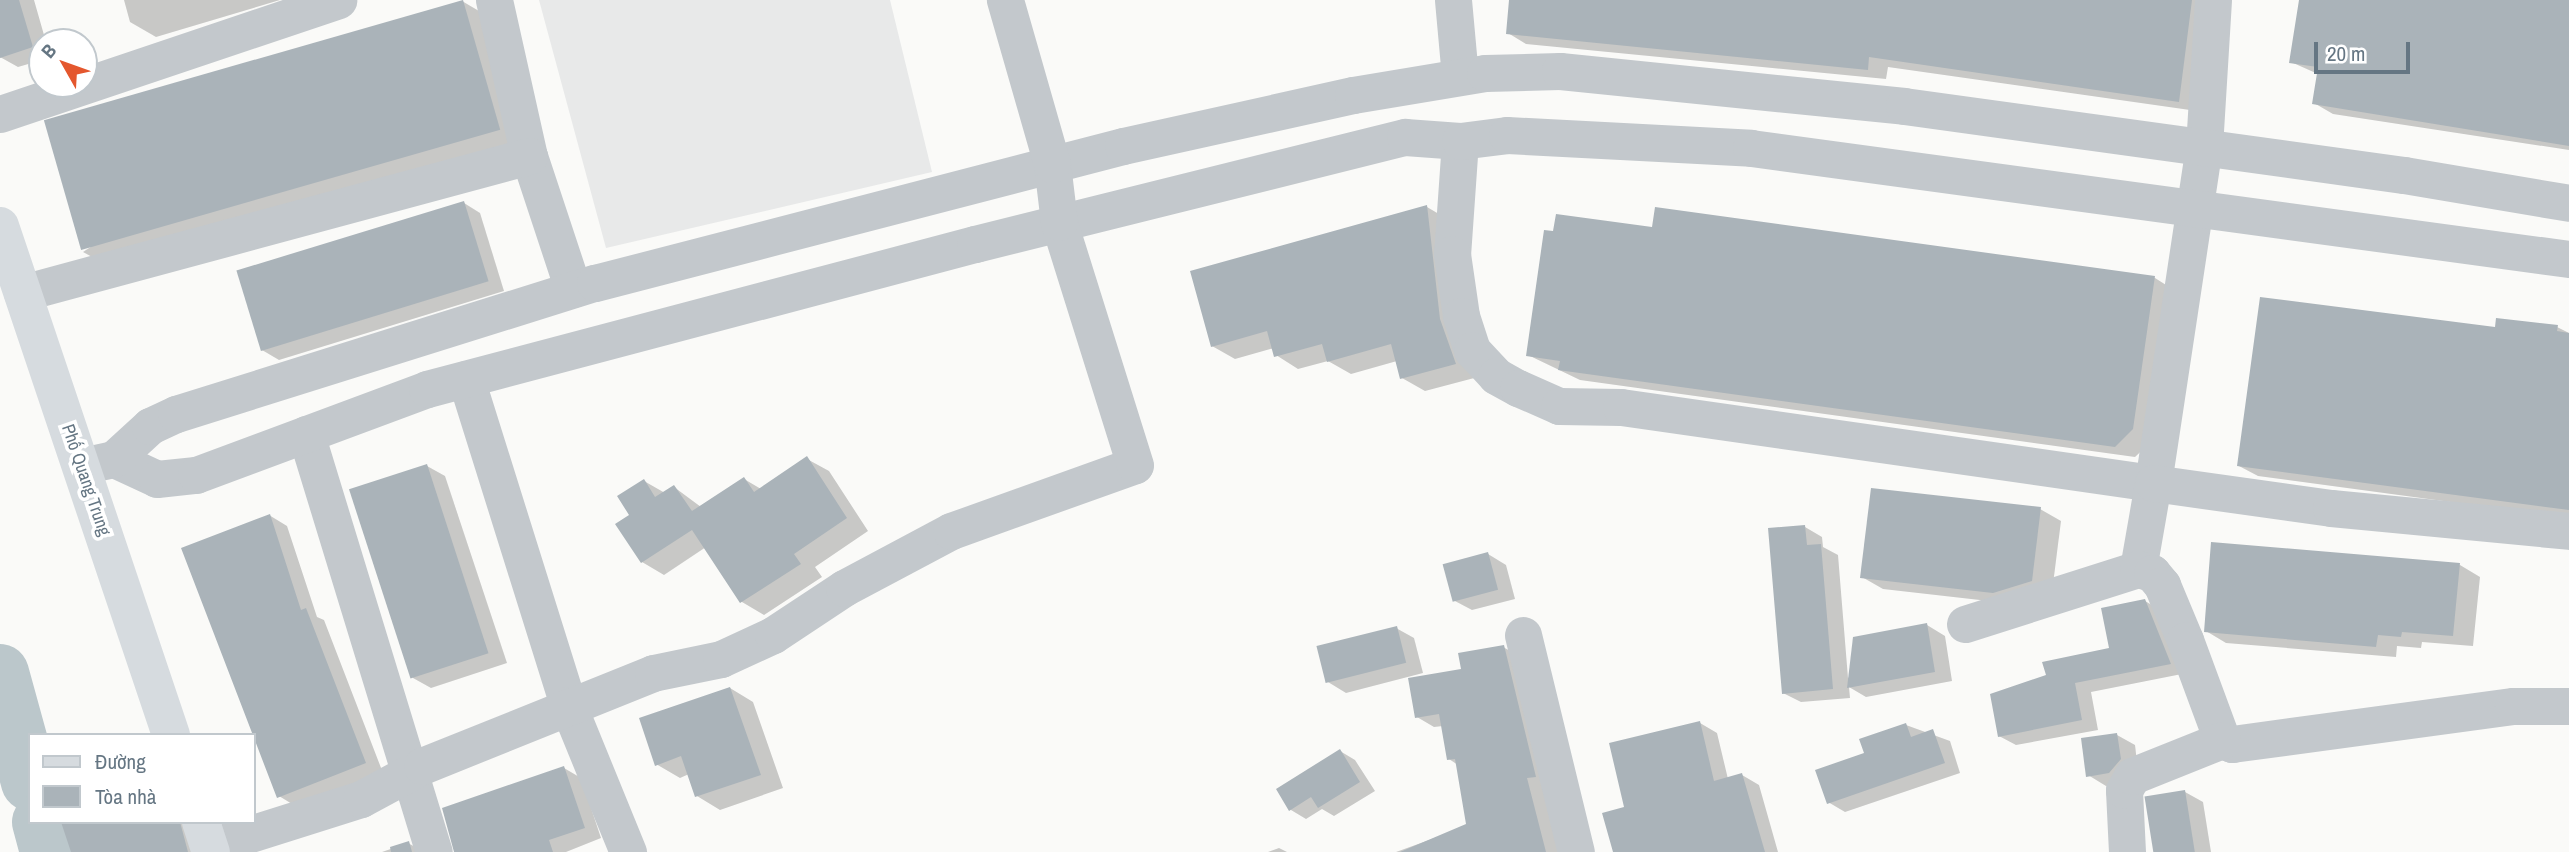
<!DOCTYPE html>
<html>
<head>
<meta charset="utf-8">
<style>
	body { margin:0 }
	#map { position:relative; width:2569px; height:852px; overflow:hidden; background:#fafaf8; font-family:"Archivo Narrow",sans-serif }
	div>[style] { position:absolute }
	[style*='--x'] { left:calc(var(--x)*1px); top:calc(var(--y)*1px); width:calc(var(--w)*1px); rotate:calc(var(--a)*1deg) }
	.built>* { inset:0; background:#e8e9e9 }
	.shadow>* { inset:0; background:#0003 }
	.river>* { height:58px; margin:-29px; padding:0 29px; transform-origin:29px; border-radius:29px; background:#bbc7cb }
	.building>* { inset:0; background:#aab3b9; transform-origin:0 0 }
	.street>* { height:37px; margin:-18.5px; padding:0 18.5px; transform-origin:18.5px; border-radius:18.5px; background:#c3c8cc }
	.secondary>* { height:38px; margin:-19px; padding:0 19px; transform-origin:19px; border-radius:19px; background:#d6dbdf }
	span { translate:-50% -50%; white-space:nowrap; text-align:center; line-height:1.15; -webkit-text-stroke:7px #fff; paint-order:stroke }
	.street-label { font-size:18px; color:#657683 }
	.legend { position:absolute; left:28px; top:733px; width:228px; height:91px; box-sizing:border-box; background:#fff; border:2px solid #c1c8cd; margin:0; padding:9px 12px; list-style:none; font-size:21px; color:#657683 }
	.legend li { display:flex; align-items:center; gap:14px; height:35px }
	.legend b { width:35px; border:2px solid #c1c8cd }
	.north { position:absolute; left:28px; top:28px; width:70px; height:70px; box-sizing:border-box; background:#fff; border:2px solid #c1c8cd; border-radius:50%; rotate:310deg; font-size:19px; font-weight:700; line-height:28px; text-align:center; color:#657683 }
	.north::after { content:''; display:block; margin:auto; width:24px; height:32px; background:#e4572e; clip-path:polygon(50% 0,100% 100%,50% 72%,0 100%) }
	.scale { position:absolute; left:2314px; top:42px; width:96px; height:32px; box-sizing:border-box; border:4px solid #657683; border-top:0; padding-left:9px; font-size:21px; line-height:24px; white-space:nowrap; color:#657683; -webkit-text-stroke:5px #fff; paint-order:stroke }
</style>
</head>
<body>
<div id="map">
	<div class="built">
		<i style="clip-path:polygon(539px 0,890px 0,932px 172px,606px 248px)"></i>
	</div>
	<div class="shadow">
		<i style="clip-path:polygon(0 0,34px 0,46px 42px,42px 42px,42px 60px,18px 67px,0 57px)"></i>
		<i style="clip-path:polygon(124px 0,280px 0,156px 37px,130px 22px)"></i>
		<i style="clip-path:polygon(1511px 0,2214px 0,2197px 111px,1888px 67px,1886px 79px,1526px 44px,1508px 33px)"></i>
		<i style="clip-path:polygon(2301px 0,2569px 0,2569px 150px,2333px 114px,2314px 103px,2318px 74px,2291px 62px)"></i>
		<i style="clip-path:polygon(462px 1px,484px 14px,521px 142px,105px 264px,83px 252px)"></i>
		<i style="clip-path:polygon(464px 203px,480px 213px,504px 291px,279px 360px,262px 350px)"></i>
		<i style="clip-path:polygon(1427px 207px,1449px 220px,1478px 377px,1425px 391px,1402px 378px,1397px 361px,1351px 374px,1328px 361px,1298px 369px,1276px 355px,1274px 348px,1235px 359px,1212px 346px)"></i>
		<i style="clip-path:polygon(1656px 209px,2155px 278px,2174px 290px,2153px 440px,2135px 457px,1580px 380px,1528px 355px,1555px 233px,1654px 229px)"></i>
		<i style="clip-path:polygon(2557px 327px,2569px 333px,2569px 518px,2258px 476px,2239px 466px,2497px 329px)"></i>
		<i style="clip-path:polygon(807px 459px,829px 471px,868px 531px,815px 567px,822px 577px,764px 615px,742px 602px,706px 547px,664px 575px,642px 562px,631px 516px,644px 481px,665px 493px,674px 487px,701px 507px,744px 479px,761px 489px)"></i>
		<i style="clip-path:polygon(427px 466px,445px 476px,507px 663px,431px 688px,413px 678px)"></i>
		<i style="clip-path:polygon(2040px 509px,2061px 521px,2052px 592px,2015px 604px,1883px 589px,1862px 577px)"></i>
		<i style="clip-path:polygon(269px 515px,287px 526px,317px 617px,324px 620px,383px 773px,297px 807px,279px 796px)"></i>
		<i style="clip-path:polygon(1805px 527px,1822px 537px,1823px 547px,1838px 555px,1848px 678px,1927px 625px,1945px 636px,1952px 681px,1866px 697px,1849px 687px,1850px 698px,1801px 702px,1783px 693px)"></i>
		<i style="clip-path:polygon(1488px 554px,1506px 565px,1515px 599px,1472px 610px,1453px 600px)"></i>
		<i style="clip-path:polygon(2460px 565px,2480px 577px,2473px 646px,2422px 642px,2421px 648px,2397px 646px,2396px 657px,2226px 643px,2206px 631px)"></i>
		<i style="clip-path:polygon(2145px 601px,2162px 611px,2187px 673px,2091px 692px,2098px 730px,2016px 745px,1999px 736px,2048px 676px,2111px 649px)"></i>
		<i style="clip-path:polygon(1396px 628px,1414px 638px,1423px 673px,1346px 693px,1328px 682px)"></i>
		<i style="clip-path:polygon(1503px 647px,1521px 657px,1560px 852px,1396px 852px,1468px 826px,1458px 765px,1449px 759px,1443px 726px,1434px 727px,1417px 717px,1463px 670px)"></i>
		<i style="clip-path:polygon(730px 688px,753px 702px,783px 788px,720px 810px,697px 796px,689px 774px,680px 778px,656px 764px)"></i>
		<i style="clip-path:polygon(1700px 723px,1717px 733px,1728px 779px,1742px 775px,1759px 785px,1778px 852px,1639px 852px)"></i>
		<i style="clip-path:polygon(1906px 725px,1950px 741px,1960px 773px,1845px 812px,1828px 802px,1866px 754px)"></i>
		<i style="clip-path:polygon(2117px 735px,2135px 745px,2138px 770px,2128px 783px,2106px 786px,2088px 775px)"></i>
		<i style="clip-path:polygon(1340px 751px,1355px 760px,1375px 791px,1334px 816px,1322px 809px,1306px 819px,1291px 810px,1278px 790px)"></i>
		<i style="clip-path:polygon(564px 768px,581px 778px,601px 838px,566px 852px,455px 852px)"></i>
		<i style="clip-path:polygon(2185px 792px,2203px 802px,2211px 852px,2155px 852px)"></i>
		<i style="clip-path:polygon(62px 822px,201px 822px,203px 852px,114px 852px)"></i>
		<i style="clip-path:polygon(408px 843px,424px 852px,382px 852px)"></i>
		<i style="clip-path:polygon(1279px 848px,1287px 852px,1268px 852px)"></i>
	</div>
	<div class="river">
		<i style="--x:0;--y:673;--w:113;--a:74.6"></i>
		<i style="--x:41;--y:822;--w:31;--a:75"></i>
	</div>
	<div class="building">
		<i style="clip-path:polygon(0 0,19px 0,33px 47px,0 58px)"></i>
		<i style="left:463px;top:0;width:135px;height:436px;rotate:74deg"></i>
		<i style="clip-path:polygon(1509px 0,2192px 0,2179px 102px,1869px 57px,1868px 70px,1506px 34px)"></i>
		<i style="clip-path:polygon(2299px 0,2569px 0,2569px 146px,2312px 104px,2318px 67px,2289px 63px)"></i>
		<i style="left:464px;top:201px;width:84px;height:238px;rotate:73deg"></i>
		<i style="clip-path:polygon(1427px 205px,1440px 319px,1456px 364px,1400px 379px,1391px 344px,1327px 362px,1322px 344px,1274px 357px,1267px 331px,1211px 347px,1190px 271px)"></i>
		<i style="clip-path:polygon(1655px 207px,2155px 276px,2133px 429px,2115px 447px,1558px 370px,1560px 361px,1526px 356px,1544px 230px,1553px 231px,1556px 214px,1652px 227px)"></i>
		<i style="clip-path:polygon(2260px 297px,2495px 327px,2496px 318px,2558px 325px,2557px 331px,2569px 333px,2569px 510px,2237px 466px)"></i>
		<i style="clip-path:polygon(807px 456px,847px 518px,794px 554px,801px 564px,740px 603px,692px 530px,641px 563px,615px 524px,629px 515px,617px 496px,644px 479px,655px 497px,674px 485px,692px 511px,744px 477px,754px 492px)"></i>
		<i style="left:427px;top:464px;width:199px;height:82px;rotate:72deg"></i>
		<i style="clip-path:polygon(1871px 488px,2041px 507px,2032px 581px,1993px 593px,1860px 578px)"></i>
		<i style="clip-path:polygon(270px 514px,301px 610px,306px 608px,366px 763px,277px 798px,181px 548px)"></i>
		<i style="clip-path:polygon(1805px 525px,1807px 545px,1821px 544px,1833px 689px,1782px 694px,1768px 528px)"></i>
		<i style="clip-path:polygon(2211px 542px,2460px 563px,2453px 636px,2402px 632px,2401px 637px,2378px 635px,2376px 647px,2204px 632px)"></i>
		<i style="left:1488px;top:552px;width:39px;height:47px;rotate:75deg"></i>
		<i style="clip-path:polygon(2145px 599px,2171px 664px,2075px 683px,2082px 720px,1998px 737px,1990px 694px,2046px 675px,2042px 662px,2109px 648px,2101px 608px)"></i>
		<i style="clip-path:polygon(1927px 623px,1935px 672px,1847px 688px,1853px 637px)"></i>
		<i style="left:1397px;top:626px;width:38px;height:83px;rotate:76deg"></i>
		<i style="clip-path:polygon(1504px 645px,1536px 777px,1527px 778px,1546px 852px,1400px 852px,1466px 824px,1455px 759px,1447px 760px,1439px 714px,1415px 718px,1408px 678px,1461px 669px,1458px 653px)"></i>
		<i style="clip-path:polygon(730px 687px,761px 775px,695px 797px,681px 756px,655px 766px,639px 718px)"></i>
		<i style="clip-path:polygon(1700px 721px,1714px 781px,1742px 773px,1765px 852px,1613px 852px,1602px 813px,1624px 807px,1609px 743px)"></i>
		<i style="clip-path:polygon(1906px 723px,1911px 737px,1933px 729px,1945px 763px,1827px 804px,1815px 770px,1864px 753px,1859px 739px)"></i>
		<i style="clip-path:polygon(2117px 733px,2121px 759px,2109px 773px,2086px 777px,2081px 738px)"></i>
		<i style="clip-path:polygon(1340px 749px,1360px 782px,1318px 808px,1311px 797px,1289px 811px,1276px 789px)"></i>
		<i style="clip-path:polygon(564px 766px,585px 828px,549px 840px,553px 852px,454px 852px,442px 808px)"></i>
		<i style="left:2185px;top:790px;width:63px;height:41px;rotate:81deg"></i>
		<i style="clip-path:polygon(61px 822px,180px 822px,188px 852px,71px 852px)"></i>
		<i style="clip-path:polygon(409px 841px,412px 852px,391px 852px,390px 847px)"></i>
	</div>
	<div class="street">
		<i style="--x:494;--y:0;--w:160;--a:77.4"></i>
		<i style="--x:529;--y:156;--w:140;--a:71.7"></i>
		<i style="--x:1453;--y:0;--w:77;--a:84.8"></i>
		<i style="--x:0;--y:114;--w:357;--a:-18.6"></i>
		<i style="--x:1460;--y:141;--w:113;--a:94"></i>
		<i style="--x:1452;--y:254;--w:63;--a:81.7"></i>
		<i style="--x:1461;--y:316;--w:36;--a:72"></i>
		<i style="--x:1472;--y:350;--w:35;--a:47"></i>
		<i style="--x:1496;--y:376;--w:25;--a:29"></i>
		<i style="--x:1518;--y:388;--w:45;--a:23.7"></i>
		<i style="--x:1559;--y:406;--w:62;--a:0.9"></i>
		<i style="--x:1621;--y:407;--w:537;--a:8.13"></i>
		<i style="--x:2153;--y:483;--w:340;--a:-81.4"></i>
		<i style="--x:2204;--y:147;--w:147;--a:-86.5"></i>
		<i style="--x:22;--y:293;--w:525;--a:-15.12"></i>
		<i style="--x:466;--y:379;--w:342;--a:72.6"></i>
		<i style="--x:568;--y:705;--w:159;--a:67.8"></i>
		<i style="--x:306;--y:434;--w:437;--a:73"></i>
		<i style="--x:114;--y:459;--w:47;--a:24.9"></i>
		<i style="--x:157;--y:479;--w:39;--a:-6"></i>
		<i style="--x:196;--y:475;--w:246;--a:-20.4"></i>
		<i style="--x:427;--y:389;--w:567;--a:-14.82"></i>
		<i style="--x:975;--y:244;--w:443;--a:-14"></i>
		<i style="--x:1405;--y:137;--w:55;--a:4.2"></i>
		<i style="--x:1460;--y:141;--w:47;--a:-7.3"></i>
		<i style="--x:1507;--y:135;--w:244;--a:3"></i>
		<i style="--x:1751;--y:148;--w:825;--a:7.73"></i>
		<i style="--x:81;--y:466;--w:34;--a:-12"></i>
		<i style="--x:114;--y:459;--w:49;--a:-42.5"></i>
		<i style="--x:150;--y:426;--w:29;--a:-25"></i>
		<i style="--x:176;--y:414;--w:439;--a:-17.4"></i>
		<i style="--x:595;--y:283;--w:545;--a:-14.55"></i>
		<i style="--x:1123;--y:146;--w:236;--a:-12.5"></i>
		<i style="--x:1353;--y:95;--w:134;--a:-9.5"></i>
		<i style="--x:1485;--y:73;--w:75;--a:-1.5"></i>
		<i style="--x:1560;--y:71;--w:346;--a:5.8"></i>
		<i style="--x:1904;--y:106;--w:505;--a:7.86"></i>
		<i style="--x:2404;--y:175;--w:167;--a:9.6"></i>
		<i style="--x:2138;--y:569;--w:87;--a:-80.1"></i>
		<i style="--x:2153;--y:483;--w:180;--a:8"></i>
		<i style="--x:2331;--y:508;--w:239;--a:5.5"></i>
		<i style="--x:1965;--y:624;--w:182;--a:-17.6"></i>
		<i style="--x:2138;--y:569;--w:15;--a:16"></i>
		<i style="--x:2152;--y:573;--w:16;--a:50"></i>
		<i style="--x:2162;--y:585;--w:60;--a:67.3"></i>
		<i style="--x:2185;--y:640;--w:107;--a:69.7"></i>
		<i style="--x:2222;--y:740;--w:11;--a:22"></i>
		<i style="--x:2232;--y:744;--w:284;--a:-7.7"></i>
		<i style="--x:2513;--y:706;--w:56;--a:0"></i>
		<i style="--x:1523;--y:635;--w:223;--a:76.3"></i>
		<i style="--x:209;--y:847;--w:159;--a:-17.5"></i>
		<i style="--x:361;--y:799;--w:69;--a:-28.4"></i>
		<i style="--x:422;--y:766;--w:249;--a:-21.9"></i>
		<i style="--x:653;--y:673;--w:69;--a:-11.6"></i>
		<i style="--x:721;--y:659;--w:57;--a:-24.8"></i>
		<i style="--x:773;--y:635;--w:85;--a:-33.5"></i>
		<i style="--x:844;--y:588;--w:121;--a:-28"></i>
		<i style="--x:951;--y:531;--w:195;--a:-19.7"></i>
		<i style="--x:1135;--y:465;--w:255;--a:-107.4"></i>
		<i style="--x:1059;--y:222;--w:58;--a:-96.9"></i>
		<i style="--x:1052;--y:164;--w:171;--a:-106"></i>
		<i style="--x:2127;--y:852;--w:62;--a:-92.8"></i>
		<i style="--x:2124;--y:790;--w:16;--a:-60"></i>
		<i style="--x:2132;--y:776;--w:97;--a:-21.8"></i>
	</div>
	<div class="secondary">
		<i style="--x:0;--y:226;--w:537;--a:71.43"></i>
		<i style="--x:201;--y:822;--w:32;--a:72"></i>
	</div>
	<div class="street-label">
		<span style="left:86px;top:480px;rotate:71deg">Phố Quang Trung</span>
	</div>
	<ul class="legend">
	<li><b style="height:9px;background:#d6dbdf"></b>Đường</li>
	<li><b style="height:19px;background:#aab3b9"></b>Tòa nhà</li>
	</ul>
	<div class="north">B</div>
	<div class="scale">20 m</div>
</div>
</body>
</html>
